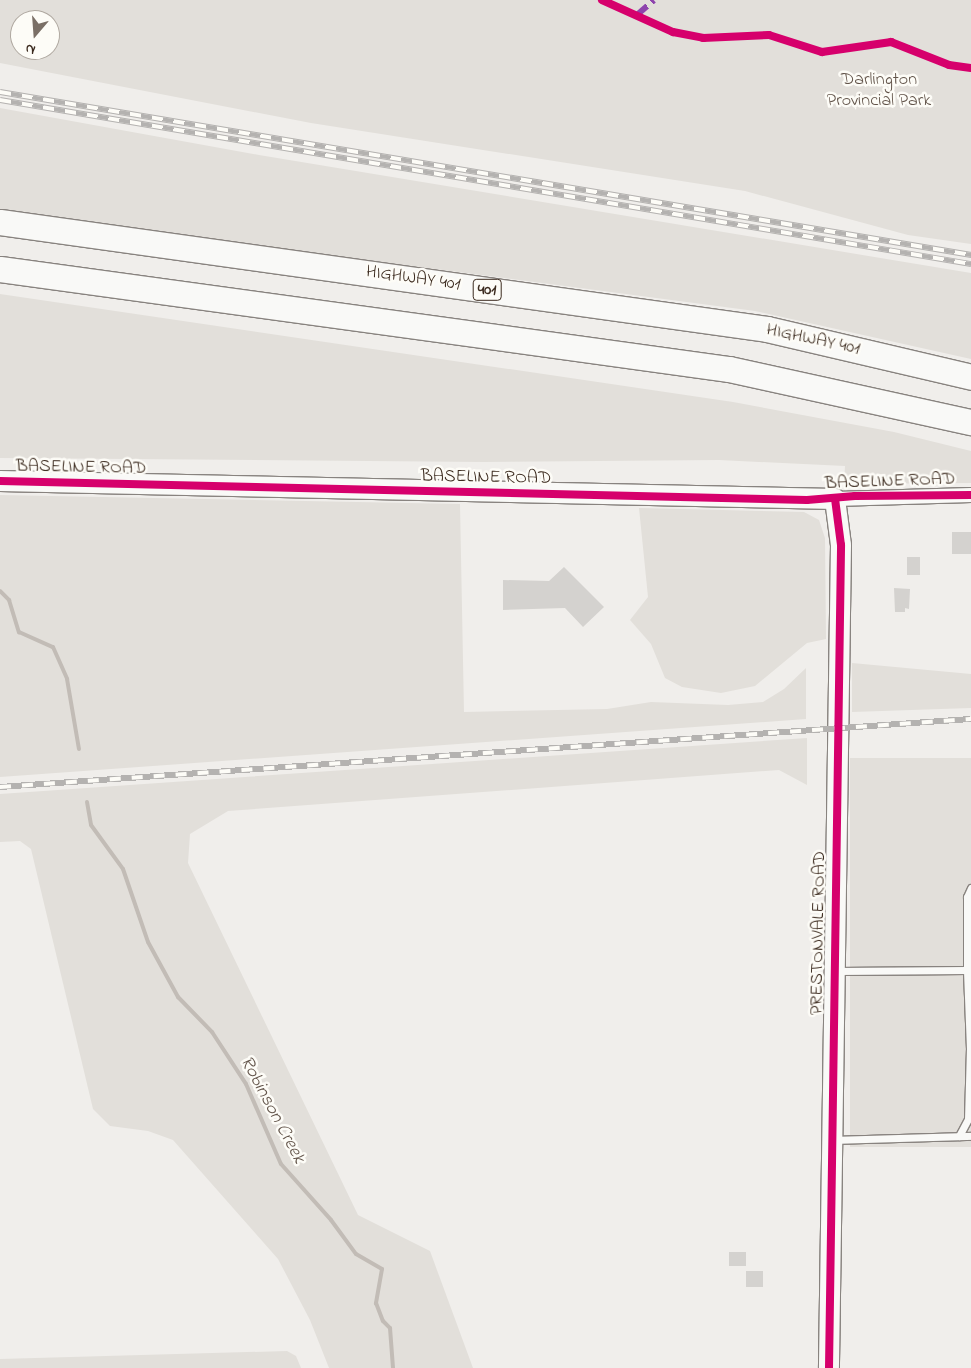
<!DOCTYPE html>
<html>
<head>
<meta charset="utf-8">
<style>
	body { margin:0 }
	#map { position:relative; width:971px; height:1368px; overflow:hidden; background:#f0eeeb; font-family:"Indie Flower",sans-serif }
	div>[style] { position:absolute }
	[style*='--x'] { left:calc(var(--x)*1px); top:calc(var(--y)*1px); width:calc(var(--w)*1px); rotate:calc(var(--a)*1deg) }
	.green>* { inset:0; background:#e2dfda; transform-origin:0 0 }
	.stream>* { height:4px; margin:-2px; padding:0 2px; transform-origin:2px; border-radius:2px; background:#c2bcb6 }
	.building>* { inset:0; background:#d4d2cf; transform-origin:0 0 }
	.roads { filter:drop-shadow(1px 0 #88837f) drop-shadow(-1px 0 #88837f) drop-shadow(0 1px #88837f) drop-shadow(0 -1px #88837f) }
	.lane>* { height:7px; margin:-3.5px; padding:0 3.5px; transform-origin:3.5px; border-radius:3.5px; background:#f9f9f7 }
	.street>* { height:14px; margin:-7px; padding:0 7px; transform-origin:7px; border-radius:7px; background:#f9f9f7 }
	.secondary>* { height:20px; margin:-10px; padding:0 10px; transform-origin:10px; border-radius:10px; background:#f9f9f7 }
	.highway>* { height:25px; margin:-12.5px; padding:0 12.5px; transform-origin:12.5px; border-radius:12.5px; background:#f9f9f7 }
	.rail>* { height:5.5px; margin-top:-2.75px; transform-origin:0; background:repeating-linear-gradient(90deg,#fdfcf7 0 11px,#b4b2b0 0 22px); box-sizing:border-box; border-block:1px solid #b4b2b0 }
	.quiet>* { height:6px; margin-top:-3px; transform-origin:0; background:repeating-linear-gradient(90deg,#8e44ad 0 12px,transparent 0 18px) }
	.cycleway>* { height:8px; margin:-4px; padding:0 4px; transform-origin:4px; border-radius:4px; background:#d6006c }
	span { translate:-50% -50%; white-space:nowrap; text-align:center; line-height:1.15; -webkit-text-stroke:5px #fdfcf7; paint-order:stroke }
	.shield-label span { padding:1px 4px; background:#fdfcf7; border:1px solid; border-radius:4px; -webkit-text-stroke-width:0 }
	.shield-label { font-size:16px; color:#3b2a1e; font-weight:700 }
	.park-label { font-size:18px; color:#62544a }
	.street-label { font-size:18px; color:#3b2a1e }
	.water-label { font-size:19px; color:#63554b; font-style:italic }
	.north { position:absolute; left:10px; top:10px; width:50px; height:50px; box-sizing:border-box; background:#fdfcf7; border:1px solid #afa8a0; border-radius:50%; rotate:198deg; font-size:14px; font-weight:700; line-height:20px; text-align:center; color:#3b2a1e }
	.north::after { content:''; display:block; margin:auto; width:18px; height:22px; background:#7a6f66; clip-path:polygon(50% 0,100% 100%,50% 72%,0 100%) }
</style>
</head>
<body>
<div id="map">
	<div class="green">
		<i style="clip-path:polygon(evenodd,0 0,971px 0,971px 244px,908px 235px,745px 191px,311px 123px,0 63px,0 0,20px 20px,50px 20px,50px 50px,20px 50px,20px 20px)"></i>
		<i style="clip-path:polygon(0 108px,259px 155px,971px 273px,971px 359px,755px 311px,0 212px)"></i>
		<i style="clip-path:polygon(0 294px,733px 402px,894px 432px,971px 451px,971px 483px,844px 484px,845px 466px,719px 460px,484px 462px,0 458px)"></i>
		<i style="clip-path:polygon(0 495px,460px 504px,464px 712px,607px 709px,651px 702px,728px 705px,763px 702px,784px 689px,806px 668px,806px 719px,0 777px)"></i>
		<i style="clip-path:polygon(639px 508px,804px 512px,819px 520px,825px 538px,826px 639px,807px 643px,755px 686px,721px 693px,682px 687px,665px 678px,651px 644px,630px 620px,648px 597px)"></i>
		<i style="clip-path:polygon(852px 663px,971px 674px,971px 708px,852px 712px)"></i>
		<i style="clip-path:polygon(807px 738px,807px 785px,779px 770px,228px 811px,190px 834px,188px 863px,358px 1215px,430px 1251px,473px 1368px,329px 1368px,310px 1320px,278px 1259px,173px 1140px,148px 1131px,110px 1126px,93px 1109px,31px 849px,20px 841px,0 842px,0 794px)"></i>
		<i style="left:971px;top:758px;width:389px;height:121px;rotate:90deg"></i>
		<i style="clip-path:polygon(287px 1351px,296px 1356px,301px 1368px,0 1368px,0 1359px)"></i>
	</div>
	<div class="stream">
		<i style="--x:0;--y:591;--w:13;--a:45"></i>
		<i style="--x:9;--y:600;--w:34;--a:73"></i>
		<i style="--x:19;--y:632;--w:37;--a:24"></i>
		<i style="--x:53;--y:647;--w:35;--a:66"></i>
		<i style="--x:67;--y:679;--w:71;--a:80.3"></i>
		<i style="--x:87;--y:802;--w:23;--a:80"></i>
		<i style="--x:91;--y:825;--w:54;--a:54"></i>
		<i style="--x:123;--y:869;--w:77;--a:71.1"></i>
		<i style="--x:148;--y:942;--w:63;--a:61.4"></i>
		<i style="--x:178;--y:997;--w:49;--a:45.8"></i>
		<i style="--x:212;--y:1032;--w:62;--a:56.8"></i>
		<i style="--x:246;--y:1084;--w:87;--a:66.4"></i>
		<i style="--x:281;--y:1164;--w:75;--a:48.2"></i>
		<i style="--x:331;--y:1220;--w:42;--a:53.7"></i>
		<i style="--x:356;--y:1254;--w:30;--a:30"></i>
		<i style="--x:382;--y:1269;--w:35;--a:100"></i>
		<i style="--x:376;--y:1303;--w:19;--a:69"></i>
		<i style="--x:383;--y:1321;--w:10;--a:45"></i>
		<i style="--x:390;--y:1328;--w:40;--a:85.7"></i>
	</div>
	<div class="building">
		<i style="left:952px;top:532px;width:19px;height:22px"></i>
		<i style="left:920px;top:557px;width:18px;height:13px;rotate:90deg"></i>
		<i style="clip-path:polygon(564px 567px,604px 607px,583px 627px,565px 608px,503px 610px,503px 580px,549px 581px)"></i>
		<i style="clip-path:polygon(894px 588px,910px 589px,909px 609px,905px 608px,905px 612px,895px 612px)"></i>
		<i style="left:729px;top:1252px;width:17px;height:14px"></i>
		<i style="left:746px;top:1271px;width:17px;height:16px"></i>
	</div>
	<div class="roads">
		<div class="lane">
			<i style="--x:837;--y:971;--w:130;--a:-0.4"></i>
			<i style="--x:967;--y:970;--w:73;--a:-90"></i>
			<i style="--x:967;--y:897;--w:10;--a:-66"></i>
			<i style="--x:959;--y:1136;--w:19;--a:-62"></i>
			<i style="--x:968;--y:1119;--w:70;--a:-88.4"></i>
			<i style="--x:970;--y:1049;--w:79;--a:-92.2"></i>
			<i style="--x:835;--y:1140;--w:136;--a:-1.7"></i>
		</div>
		<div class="street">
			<i style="--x:835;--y:499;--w:136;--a:-1.7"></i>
		</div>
		<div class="secondary">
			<i style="--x:0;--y:481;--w:835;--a:1.23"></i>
			<i style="--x:835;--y:499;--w:46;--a:82.6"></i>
			<i style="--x:841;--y:545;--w:823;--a:90.84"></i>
		</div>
		<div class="highway">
			<i style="--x:0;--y:222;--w:774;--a:7.94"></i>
			<i style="--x:767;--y:329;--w:210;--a:13.2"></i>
			<i style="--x:0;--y:269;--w:736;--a:7.81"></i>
			<i style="--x:729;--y:369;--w:248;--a:12.4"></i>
		</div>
	</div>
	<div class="rail">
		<i style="--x:0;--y:92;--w:985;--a:9.53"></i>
		<i style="--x:0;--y:100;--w:985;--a:9.59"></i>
		<i style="--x:0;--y:787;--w:973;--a:-4.01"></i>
	</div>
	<div class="quiet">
		<i style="--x:638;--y:14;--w:21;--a:-41"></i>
	</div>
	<div class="cycleway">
		<i style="--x:602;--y:0;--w:78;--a:24.3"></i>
		<i style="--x:673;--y:32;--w:31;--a:11"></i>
		<i style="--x:703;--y:38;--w:66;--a:-2.6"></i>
		<i style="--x:769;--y:35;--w:56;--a:17.8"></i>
		<i style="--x:822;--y:52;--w:70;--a:-8.2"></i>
		<i style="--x:891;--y:42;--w:62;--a:21.6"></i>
		<i style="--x:949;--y:65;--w:22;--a:8"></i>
		<i style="--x:0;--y:481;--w:807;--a:1.35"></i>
		<i style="--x:807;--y:500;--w:48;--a:-4.8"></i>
		<i style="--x:855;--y:496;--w:116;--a:-0.5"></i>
		<i style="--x:829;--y:1368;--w:823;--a:-89.16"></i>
		<i style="--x:841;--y:545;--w:46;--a:-97.4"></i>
	</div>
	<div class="shield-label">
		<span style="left:487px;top:290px">401</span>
	</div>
	<div class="park-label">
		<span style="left:879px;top:91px">Darlington<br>Provincial Park</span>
	</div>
	<div class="street-label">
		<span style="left:413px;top:279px;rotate:8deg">HIGHWAY 401</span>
		<span style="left:813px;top:340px;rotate:12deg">HIGHWAY 401</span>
		<span style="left:81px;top:468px;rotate:1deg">BASELINE ROAD</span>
		<span style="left:486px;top:478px;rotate:1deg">BASELINE ROAD</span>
		<span style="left:890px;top:482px;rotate:-2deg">BASELINE ROAD</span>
		<span style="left:819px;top:933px;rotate:-89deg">PRESTONVALE ROAD</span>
	</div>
	<div class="water-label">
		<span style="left:272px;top:1110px;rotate:62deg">Robinson Creek</span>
	</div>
	<div class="north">N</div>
</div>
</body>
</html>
